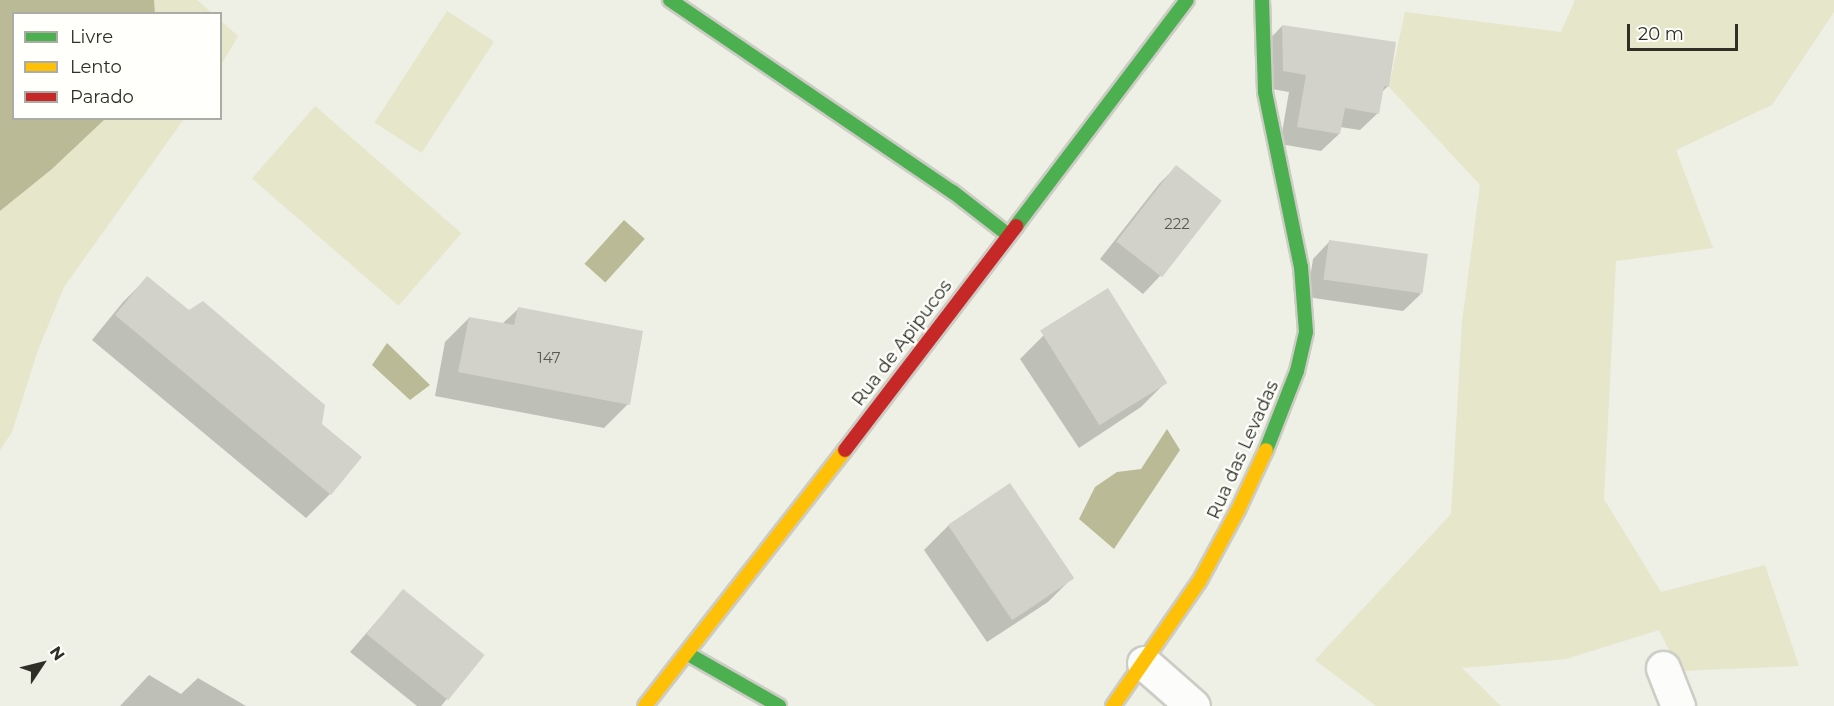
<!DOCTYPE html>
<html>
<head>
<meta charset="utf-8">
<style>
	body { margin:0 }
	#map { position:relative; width:1834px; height:706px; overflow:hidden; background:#eeefe5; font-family:Montserrat,sans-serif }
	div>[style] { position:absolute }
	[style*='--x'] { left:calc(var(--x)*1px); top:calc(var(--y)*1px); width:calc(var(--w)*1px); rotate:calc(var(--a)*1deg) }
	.green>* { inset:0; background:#e6e6cb; transform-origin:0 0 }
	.water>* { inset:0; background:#babb96; transform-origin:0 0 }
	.shadow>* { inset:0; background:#0003 }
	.building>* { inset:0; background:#d2d2cb; transform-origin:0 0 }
	.roads { filter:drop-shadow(2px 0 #ccccc5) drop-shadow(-2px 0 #ccccc5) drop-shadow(0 2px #ccccc5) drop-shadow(0 -2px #ccccc5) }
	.street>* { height:33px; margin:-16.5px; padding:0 16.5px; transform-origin:16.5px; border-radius:16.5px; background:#fcfdfb }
	.fast>* { height:14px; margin:-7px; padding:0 7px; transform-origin:7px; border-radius:7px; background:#4caf50 }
	.slow>* { height:14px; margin:-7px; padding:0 7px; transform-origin:7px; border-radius:7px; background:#ffc107 }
	.jam>* { height:14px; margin:-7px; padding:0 7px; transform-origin:7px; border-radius:7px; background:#c62828 }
	span { translate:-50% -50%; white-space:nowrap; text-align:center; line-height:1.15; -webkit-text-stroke:4.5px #fffffb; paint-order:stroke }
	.number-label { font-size:15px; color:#585851 }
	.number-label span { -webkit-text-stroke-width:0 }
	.street-label { font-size:18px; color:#2f2f28 }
	.legend { position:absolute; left:12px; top:12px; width:210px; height:108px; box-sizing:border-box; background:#fffffb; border:2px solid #acaca7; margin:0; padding:8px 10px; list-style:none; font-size:18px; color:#2f2f28 }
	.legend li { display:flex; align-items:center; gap:12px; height:30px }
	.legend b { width:30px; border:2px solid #acaca7 }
	.north { position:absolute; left:12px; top:634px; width:60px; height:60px; -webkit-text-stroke:4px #fffffb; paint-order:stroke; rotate:55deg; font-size:16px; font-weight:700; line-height:24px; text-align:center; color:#2f2f28 }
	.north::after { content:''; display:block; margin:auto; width:21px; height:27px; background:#2f2f28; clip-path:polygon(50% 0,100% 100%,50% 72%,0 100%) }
	.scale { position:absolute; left:1627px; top:24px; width:111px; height:27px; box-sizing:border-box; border:3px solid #2f2f28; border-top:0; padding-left:8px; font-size:18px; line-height:21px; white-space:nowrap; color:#2f2f28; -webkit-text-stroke:4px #fffffb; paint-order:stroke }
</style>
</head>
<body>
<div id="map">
	<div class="green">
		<i style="clip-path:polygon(154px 0,197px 0,212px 13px,155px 13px)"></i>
		<i style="clip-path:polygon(1575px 0,1834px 0,1834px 12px,1772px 105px,1676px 150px,1713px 248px,1616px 261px,1604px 499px,1661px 592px,1765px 565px,1799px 666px,1679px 671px,1659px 630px,1566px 659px,1462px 668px,1501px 706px,1376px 706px,1315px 660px,1451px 514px,1462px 322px,1480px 185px,1389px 87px,1405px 12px,1561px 32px)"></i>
		<i style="left:447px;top:11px;width:56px;height:133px;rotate:33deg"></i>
		<i style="clip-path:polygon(221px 21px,238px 36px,221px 65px)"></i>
		<i style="left:315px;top:106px;width:194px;height:96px;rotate:41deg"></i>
		<i style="clip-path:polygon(105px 119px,184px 119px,64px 287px,38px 350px,12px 432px,0 450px,0 211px,52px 169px)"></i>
	</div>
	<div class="water">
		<i style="clip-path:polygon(0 0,154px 0,155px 13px,14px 14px,14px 118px,105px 119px,52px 169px,0 211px)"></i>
		<i style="left:624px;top:220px;width:28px;height:59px;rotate:42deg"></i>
		<i style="clip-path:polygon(387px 343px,430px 385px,410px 400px,372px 365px)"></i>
		<i style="clip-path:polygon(1167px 429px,1180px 450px,1114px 549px,1079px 519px,1095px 487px,1117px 472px,1141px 469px)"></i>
	</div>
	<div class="shadow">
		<i style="clip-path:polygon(1282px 26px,1388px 86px,1381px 93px,1378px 113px,1360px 130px,1340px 127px,1339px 134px,1321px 151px,1280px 144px,1289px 92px,1266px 88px,1265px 44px)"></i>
		<i style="clip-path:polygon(1176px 167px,1160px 276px,1143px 294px,1100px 259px,1159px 184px)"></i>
		<i style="clip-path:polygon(1330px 241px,1421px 294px,1403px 311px,1307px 297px,1313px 259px)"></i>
		<i style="clip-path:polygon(147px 278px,321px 425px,330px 494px,306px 518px,92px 340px,123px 302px)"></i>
		<i style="clip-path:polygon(518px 309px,628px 404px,604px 428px,435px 396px,445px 342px,469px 318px,502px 324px)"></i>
		<i style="clip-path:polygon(1044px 335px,1165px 383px,1141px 407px,1079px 448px,1020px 359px)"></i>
		<i style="clip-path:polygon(1009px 485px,1072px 578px,1048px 602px,987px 642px,924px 550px,948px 526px)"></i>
		<i style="clip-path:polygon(403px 591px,483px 656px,441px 706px,417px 706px,350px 652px)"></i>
		<i style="clip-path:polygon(149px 675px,181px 694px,198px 678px,246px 706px,120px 706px)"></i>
	</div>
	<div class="building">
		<i style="clip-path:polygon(1282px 25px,1396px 42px,1389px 87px,1384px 86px,1379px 114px,1345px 108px,1340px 134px,1297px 127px,1306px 75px,1283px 71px)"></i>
		<i style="left:1176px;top:165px;width:58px;height:97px;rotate:38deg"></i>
		<i style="left:1329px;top:240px;width:100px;height:40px;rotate:8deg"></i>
		<i style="clip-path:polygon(147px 276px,189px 310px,203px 301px,325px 405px,322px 424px,362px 457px,331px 495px,115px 315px)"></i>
		<i style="left:1108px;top:288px;width:112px;height:80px;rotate:58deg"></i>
		<i style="clip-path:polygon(518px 307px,643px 331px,630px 405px,458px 372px,469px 317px,514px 325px)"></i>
		<i style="left:1010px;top:483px;width:115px;height:75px;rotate:56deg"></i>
		<i style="left:403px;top:589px;width:105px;height:58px;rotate:39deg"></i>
	</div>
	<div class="roads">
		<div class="street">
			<i style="--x:1144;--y:663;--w:65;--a:41.3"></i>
			<i style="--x:1663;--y:668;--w:41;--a:68.5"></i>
		</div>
		<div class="fast">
			<i style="--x:670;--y:0;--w:342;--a:34.2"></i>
			<i style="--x:953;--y:192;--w:68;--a:37.9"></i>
			<i style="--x:1262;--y:0;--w:92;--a:88.1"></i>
			<i style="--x:1265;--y:92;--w:179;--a:78.4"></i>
			<i style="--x:1301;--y:267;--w:65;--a:85.6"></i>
			<i style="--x:1306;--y:332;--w:40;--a:103"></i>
			<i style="--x:1297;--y:371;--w:85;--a:111.4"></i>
			<i style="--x:1016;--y:226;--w:283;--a:-52.9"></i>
			<i style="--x:688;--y:654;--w:105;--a:29.7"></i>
		</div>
		<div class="slow">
			<i style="--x:645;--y:706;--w:325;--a:-52"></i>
			<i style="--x:1113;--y:706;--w:151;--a:-55.3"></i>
			<i style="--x:1199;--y:582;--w:82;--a:-61.6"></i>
			<i style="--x:1238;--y:510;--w:66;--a:-65"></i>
		</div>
		<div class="jam">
			<i style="--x:845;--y:450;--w:282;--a:-52.6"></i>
		</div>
	</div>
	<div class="number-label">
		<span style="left:1177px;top:224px">222</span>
		<span style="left:549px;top:358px">147</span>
	</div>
	<div class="street-label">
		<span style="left:902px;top:343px;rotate:-53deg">Rua de Apipucos</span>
		<span style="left:1243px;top:450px;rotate:-66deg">Rua das Levadas</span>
	</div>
	<ul class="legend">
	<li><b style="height:8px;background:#4caf50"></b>Livre</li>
	<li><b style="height:8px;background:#ffc107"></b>Lento</li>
	<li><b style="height:8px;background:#c62828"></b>Parado</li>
	</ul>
	<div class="north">N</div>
	<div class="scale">20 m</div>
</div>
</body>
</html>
